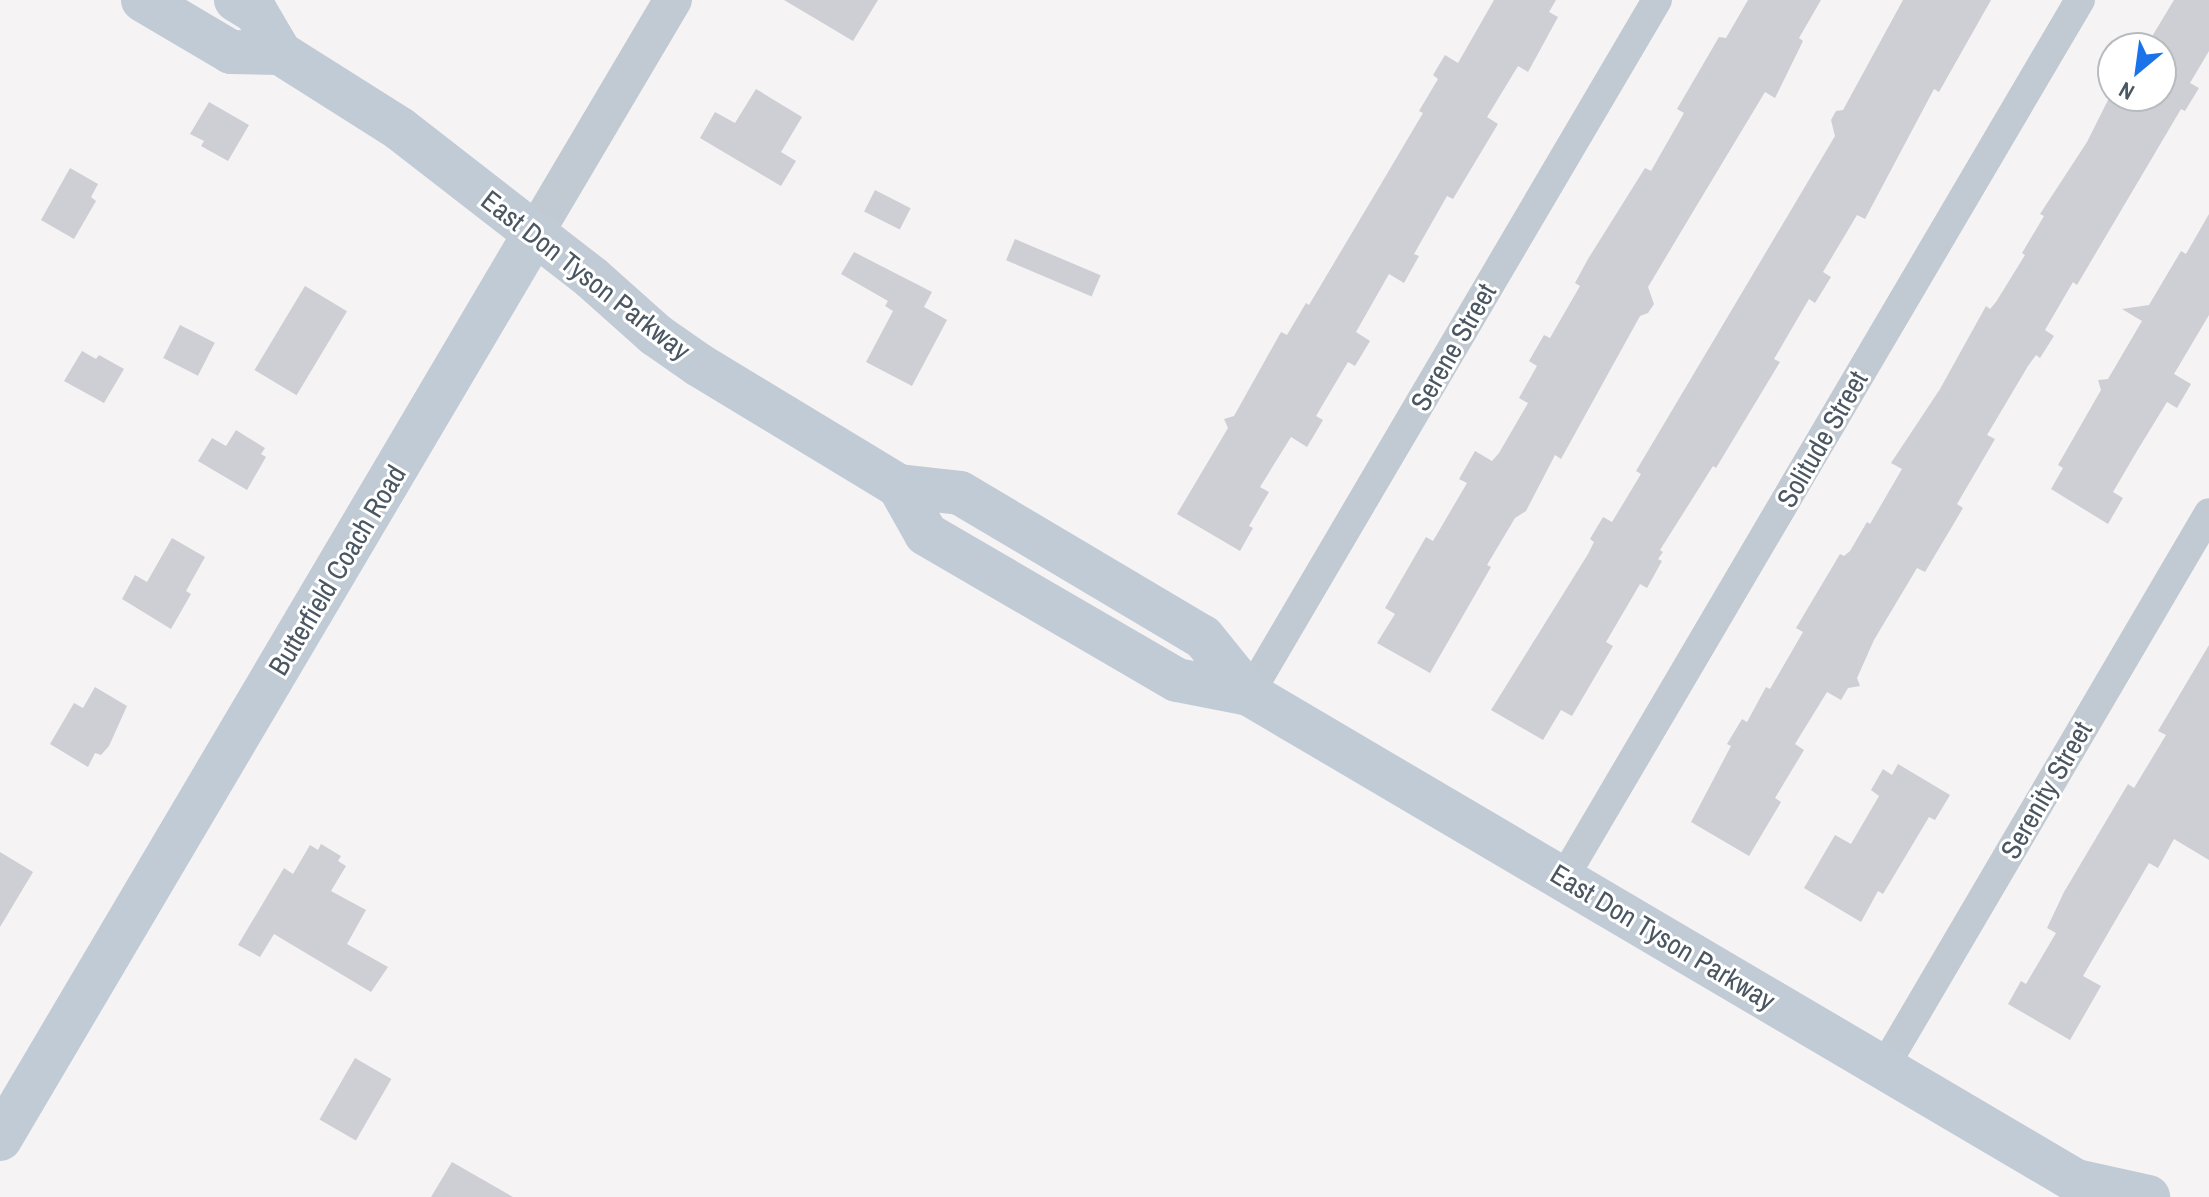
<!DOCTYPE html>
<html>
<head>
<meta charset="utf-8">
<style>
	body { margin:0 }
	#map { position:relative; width:2209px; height:1197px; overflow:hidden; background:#f5f3f3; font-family:"Archivo Narrow",sans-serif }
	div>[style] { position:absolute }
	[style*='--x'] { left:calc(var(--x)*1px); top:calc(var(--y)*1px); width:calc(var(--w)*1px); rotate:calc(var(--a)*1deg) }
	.building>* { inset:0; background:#cdcfd5; transform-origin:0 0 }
	.minor>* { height:30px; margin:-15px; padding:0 15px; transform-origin:15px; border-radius:15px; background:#c1cad2 }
	.tertiary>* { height:38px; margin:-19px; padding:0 19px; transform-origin:19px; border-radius:19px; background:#c1cad2 }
	.secondary>* { height:44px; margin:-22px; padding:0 22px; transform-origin:22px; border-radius:22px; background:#c1cbd6 }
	span { translate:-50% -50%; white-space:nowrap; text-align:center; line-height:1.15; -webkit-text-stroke:6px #fff; paint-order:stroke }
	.street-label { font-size:28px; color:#4a5661 }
	.north { position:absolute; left:2097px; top:32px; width:80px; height:80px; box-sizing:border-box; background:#fff; border:2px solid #b7bbc0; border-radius:50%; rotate:209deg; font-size:22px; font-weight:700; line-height:32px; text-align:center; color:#4a5661 }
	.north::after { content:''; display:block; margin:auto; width:28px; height:36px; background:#1a73e8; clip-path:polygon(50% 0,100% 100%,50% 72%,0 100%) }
</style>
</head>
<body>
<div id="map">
	<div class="building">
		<i style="clip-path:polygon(784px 0,878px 0,853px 41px)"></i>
		<i style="clip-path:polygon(1494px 0,1556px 0,1549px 12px,1558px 17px,1528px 72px,1518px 66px,1487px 117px,1498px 124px,1453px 199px,1447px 196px,1414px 254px,1419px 256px,1404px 283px,1389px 274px,1356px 332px,1370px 341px,1355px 366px,1348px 362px,1316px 416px,1323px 420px,1307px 447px,1291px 437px,1260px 487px,1269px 492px,1249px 526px,1253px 528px,1240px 551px,1177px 514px,1228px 428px,1224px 419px,1234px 416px,1281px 332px,1287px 335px,1306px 303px,1309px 305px,1381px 184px,1423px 113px,1419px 111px,1438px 79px,1433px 75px,1445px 55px,1458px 63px)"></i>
		<i style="clip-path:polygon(1748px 0,1821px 0,1799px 38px,1803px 41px,1775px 98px,1765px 92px,1694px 210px,1648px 287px,1654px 304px,1648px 313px,1640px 316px,1561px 459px,1555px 455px,1526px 511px,1515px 518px,1487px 565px,1491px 567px,1430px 673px,1377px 643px,1395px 614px,1385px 608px,1426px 537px,1433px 541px,1467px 483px,1459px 479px,1475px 451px,1492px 461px,1499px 453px,1528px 403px,1519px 398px,1537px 366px,1529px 361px,1544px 335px,1550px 338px,1580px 286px,1575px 283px,1588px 259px,1645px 168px,1651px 171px,1684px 113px,1677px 109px,1719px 37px,1726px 38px)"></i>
		<i style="clip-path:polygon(1903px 0,1991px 0,1939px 92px,1934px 89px,1865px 219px,1857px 215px,1823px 272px,1831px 277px,1815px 303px,1809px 299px,1774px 359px,1780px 362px,1716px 468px,1713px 466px,1660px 550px,1663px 552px,1658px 559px,1662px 561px,1647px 588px,1640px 584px,1606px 642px,1613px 646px,1572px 716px,1561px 710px,1543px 740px,1491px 710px,1588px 554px,1594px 542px,1590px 539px,1603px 517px,1612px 522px,1641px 474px,1636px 471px,1835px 136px,1831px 120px,1836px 111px,1843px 110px)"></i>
		<i style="clip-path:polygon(2174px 0,2209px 0,2209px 51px,2190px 83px,2199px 88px,2185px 111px,2181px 109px,2077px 285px,2073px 282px,2045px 330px,2054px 336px,2040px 358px,2036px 355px,2028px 366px,1987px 435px,1995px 439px,1957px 504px,1963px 508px,1925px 572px,1917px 568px,1874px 640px,1857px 678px,1860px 686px,1848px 688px,1841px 700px,1827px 692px,1795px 744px,1804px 750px,1775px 798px,1781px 802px,1749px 856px,1691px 822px,1731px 746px,1727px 744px,1742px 719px,1747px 722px,1766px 687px,1770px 689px,1803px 632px,1796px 628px,1840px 554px,1844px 556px,1850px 551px,1867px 522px,1870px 524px,1902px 469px,1891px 463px,1940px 389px,1986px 306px,1990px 309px,1996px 302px,2025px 255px,2022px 253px,2044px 216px,2040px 214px,2087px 142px,2110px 96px,2161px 96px,2161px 48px,2145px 48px)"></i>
		<i style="clip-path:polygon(756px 89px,802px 117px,781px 152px,796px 161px,781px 186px,700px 138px,715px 112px,735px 123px)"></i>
		<i style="clip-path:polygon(209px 102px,249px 125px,228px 161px,201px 146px,204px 141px,190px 134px)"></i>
		<i style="clip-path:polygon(70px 168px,98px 184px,91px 197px,96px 201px,74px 239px,41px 220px)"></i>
		<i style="left:875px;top:190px;width:40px;height:24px;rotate:27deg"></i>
		<i style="clip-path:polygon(2209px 214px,2209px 315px,2174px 374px,2191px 384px,2177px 408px,2167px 402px,2137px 451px,2113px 492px,2123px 498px,2108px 524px,2051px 489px,2063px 468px,2058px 465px,2101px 390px,2098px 380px,2108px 379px,2142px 321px,2122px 309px,2149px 305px,2181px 251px,2186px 254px)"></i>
		<i style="left:1015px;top:239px;width:93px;height:23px;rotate:23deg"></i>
		<i style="clip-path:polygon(854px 252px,932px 292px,924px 307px,947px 320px,912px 386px,866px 362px,893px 311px,885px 306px,888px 301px,841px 274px)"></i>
		<i style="left:305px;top:286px;width:49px;height:98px;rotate:31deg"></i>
		<i style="left:180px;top:325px;width:39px;height:37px;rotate:27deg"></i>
		<i style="clip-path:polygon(82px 351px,96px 359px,99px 355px,124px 369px,104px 403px,64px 381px)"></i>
		<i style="clip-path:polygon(236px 430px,265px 448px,261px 454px,266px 457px,247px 490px,198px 461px,212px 438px,226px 446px)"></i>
		<i style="clip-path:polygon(172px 538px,205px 557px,186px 591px,191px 594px,171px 629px,122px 599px,135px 575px,147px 582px)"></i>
		<i style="clip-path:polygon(2209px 645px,2209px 860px,2174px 839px,2158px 868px,2149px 863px,2083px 976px,2101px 986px,2070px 1040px,2008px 1004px,2021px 981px,2026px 984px,2056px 933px,2047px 928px,2064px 892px,2128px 784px,2134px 788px,2166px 735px,2158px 731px)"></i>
		<i style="clip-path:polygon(95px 687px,127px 706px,109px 746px,101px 755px,95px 753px,88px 767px,50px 744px,74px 703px,83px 708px)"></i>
		<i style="clip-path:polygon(1898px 764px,1950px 795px,1935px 820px,1929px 817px,1883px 894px,1878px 891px,1861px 922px,1804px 888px,1835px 835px,1851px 844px,1879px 796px,1871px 790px,1883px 769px,1892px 775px)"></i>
		<i style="clip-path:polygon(321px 844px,341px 856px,338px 861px,346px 866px,331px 891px,366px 910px,347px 944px,388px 967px,371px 992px,274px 934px,260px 957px,238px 945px,284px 868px,293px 874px,310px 845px,318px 850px)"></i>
		<i style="clip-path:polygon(0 852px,33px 872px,0 927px)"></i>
		<i style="left:355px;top:1058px;width:42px;height:71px;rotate:30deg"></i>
		<i style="clip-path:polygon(452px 1162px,513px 1197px,431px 1197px)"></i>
	</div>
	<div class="minor">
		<i style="--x:1249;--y:694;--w:805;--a:-59.55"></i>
		<i style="--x:1563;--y:879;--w:1020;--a:-59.54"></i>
		<i style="--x:1884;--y:1067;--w:642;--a:-59.6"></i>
	</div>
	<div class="tertiary">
		<i style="--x:535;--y:233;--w:271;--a:-59.4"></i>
	</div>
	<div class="secondary">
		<i style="--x:143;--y:0;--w:102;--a:30.6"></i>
		<i style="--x:231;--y:52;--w:49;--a:1.2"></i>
		<i style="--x:236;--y:0;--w:23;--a:31"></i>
		<i style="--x:256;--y:12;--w:48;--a:59.7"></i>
		<i style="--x:280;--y:53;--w:142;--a:32.3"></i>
		<i style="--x:400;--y:129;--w:243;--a:37.8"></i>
		<i style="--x:592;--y:278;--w:86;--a:41.7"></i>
		<i style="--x:656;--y:335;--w:52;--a:34.9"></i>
		<i style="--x:699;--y:365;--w:234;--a:31.2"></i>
		<i style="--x:899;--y:486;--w:61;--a:6.5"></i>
		<i style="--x:960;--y:493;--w:282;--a:30.7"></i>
		<i style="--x:1203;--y:637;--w:73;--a:51.1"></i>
		<i style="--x:899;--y:486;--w:55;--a:60.6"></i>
		<i style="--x:926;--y:534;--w:290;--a:30.2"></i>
		<i style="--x:1177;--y:680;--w:73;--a:11"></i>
		<i style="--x:1249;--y:694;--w:960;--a:30.49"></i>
		<i style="--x:2076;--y:1181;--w:74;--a:12.5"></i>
		<i style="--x:0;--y:1139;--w:1052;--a:-59.44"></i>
	</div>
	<div class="street-label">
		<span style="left:586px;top:275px;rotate:38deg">East Don Tyson Parkway</span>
		<span style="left:1453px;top:347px;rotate:-60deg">Serene Street</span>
		<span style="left:1822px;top:439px;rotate:-60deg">Solitude Street</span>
		<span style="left:337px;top:570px;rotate:-59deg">Butterfield Coach Road</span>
		<span style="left:2046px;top:790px;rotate:-60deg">Serenity Street</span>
		<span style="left:1663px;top:937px;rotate:31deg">East Don Tyson Parkway</span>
	</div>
	<div class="north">N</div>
</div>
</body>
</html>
